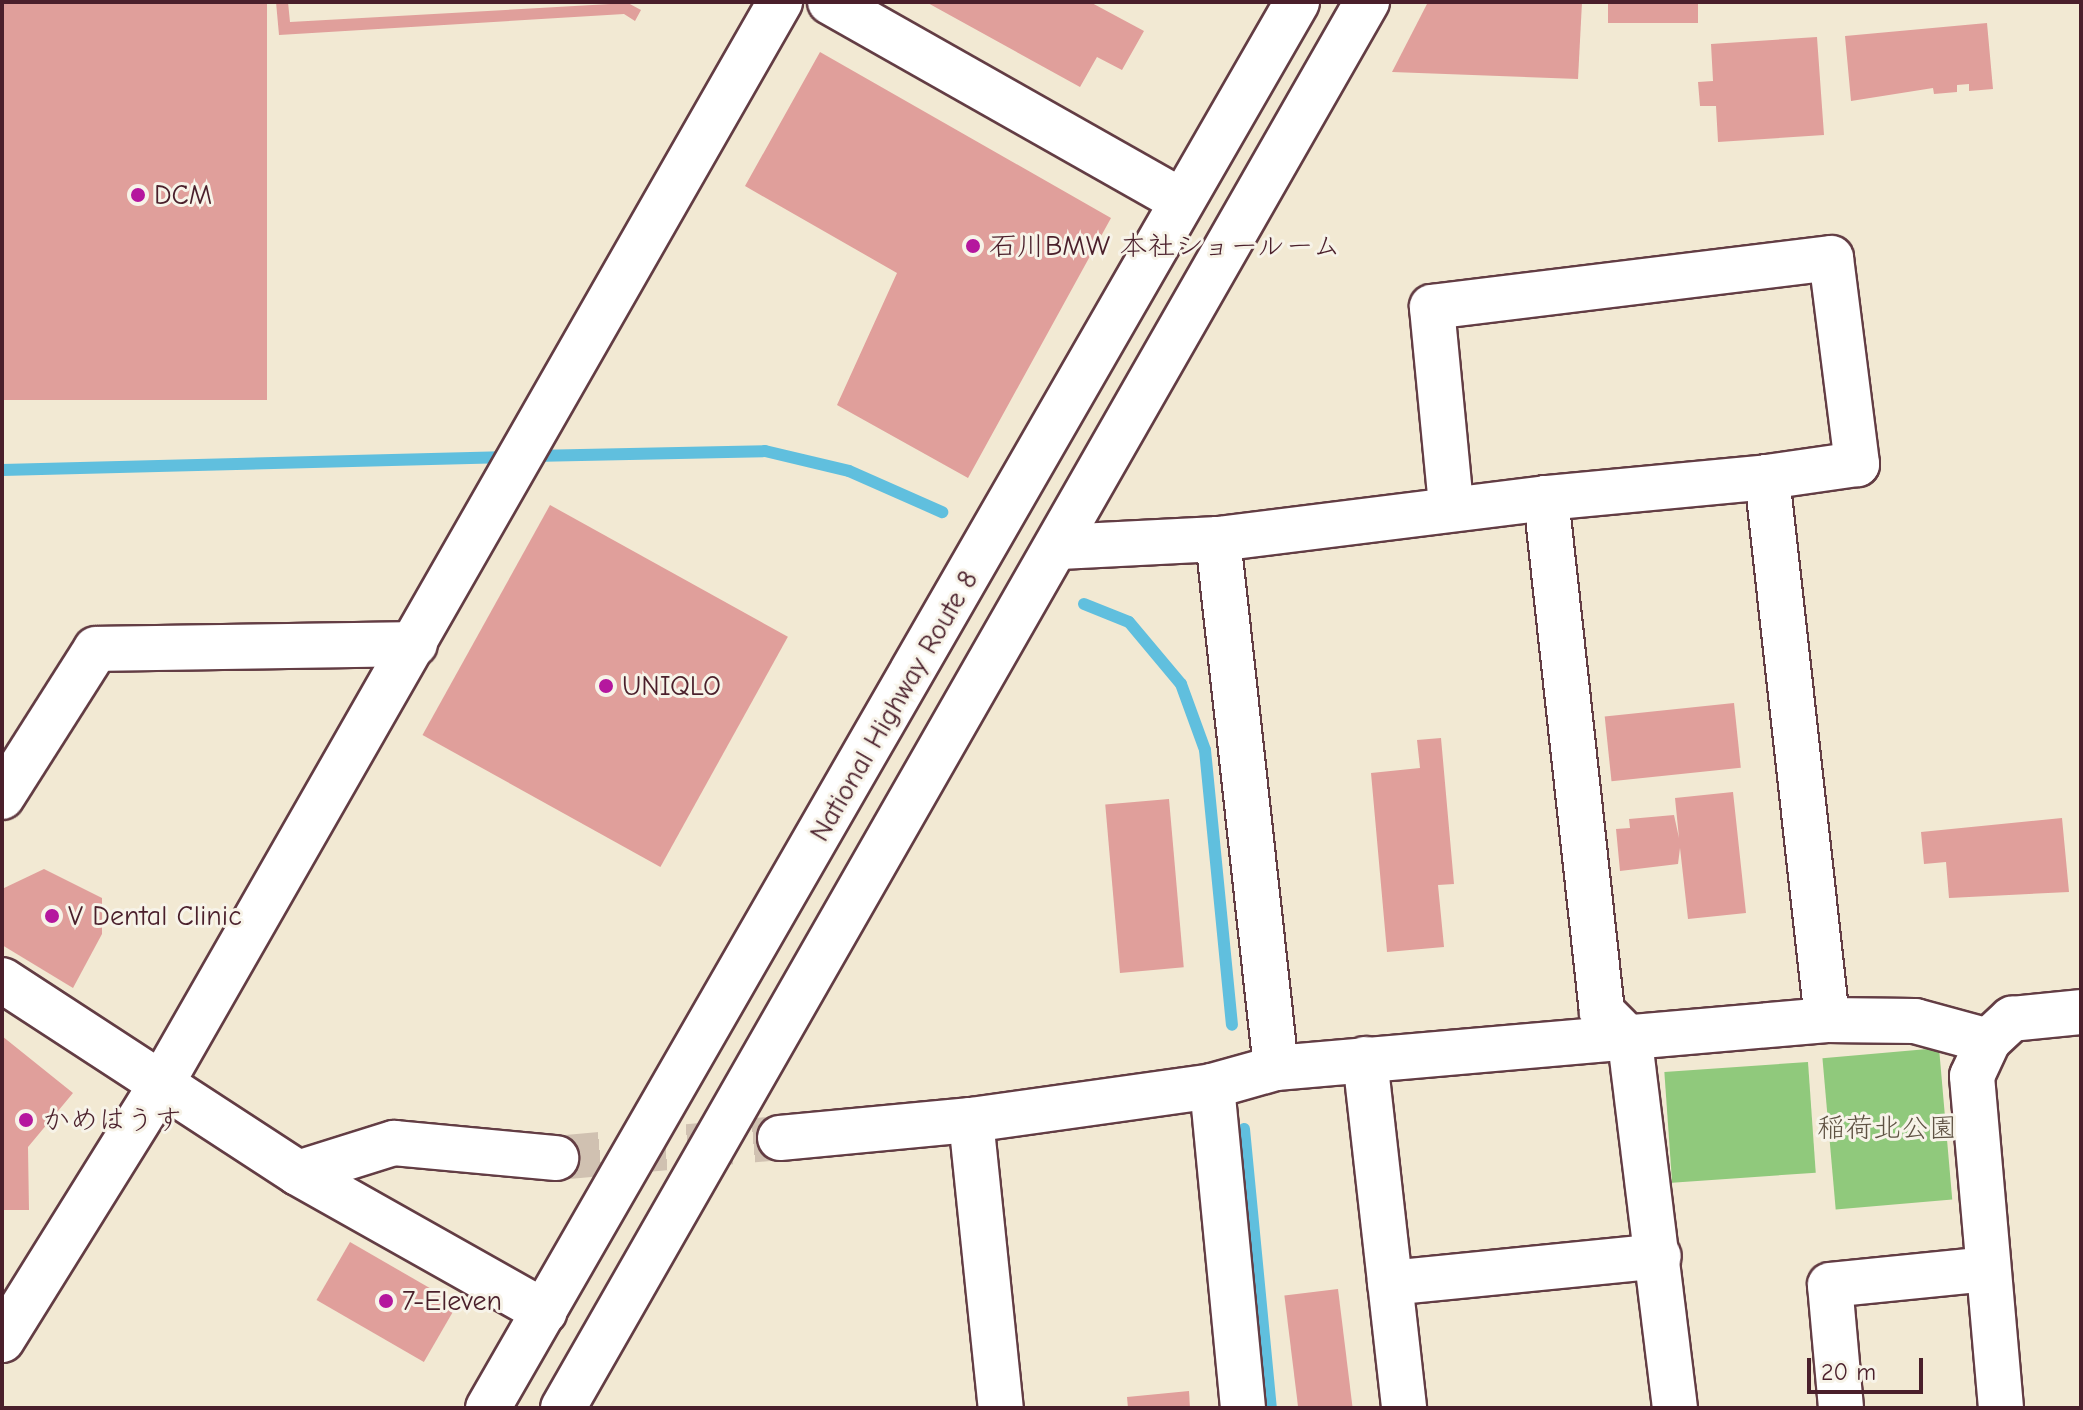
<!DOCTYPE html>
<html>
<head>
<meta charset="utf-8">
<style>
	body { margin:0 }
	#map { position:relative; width:2083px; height:1410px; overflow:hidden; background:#f2e9d3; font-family:"Comic Neue","Klee One",sans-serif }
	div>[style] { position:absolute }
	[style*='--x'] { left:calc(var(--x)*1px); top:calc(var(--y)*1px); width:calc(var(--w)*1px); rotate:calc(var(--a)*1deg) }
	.green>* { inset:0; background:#90c97c; transform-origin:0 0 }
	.stream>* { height:12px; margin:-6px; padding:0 6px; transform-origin:6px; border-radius:6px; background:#60bfde }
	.building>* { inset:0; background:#e09f9b; transform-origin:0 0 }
	.minor-tunnel>* { height:44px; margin-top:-22px; transform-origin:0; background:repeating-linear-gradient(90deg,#d0c1b1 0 44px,transparent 0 66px) }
	.roads { filter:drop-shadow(2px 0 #633d44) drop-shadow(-2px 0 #633d44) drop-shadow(0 2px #633d44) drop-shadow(0 -2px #633d44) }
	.minor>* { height:44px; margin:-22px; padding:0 22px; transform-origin:22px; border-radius:22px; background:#fff }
	.highway>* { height:44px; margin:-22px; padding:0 22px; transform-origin:22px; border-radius:22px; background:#fff }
	.dots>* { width:22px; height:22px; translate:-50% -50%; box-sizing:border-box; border:4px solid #f7f3e8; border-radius:50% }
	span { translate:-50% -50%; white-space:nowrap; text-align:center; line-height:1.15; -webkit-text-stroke:6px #f7f3e8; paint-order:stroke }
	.poi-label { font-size:28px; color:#4a1f2b }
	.left { translate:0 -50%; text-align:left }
	.street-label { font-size:28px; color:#4a1f2b }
	.park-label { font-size:28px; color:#5f5243 }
	.frame { position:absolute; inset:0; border:4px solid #4a1f2b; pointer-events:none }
	.scale { position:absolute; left:1807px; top:1358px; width:116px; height:36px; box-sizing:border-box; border:4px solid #4a1f2b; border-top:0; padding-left:10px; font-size:24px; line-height:28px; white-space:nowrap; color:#4a1f2b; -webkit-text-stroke:6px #f7f3e8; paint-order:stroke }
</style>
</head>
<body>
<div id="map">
	<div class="green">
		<i style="left:1939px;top:1048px;width:152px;height:117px;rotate:85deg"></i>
		<i style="left:1808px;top:1062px;width:111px;height:144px;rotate:86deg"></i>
	</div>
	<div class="stream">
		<i style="--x:532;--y:456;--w:233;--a:-1.2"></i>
		<i style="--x:765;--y:451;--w:86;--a:13.4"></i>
		<i style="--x:849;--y:471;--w:102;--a:23.8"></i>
		<i style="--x:2;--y:470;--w:508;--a:-1.47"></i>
		<i style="--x:1084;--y:604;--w:48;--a:21.8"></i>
		<i style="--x:1129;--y:622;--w:81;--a:50"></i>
		<i style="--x:1181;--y:684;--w:70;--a:70"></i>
		<i style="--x:1205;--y:750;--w:276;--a:84.4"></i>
		<i style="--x:1244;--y:1129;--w:280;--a:84.5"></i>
	</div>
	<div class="building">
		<i style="left:2px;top:2px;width:265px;height:398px"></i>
		<i style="clip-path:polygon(276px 2px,288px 2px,290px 22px,628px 3px,641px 10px,635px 21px,624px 14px,279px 35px)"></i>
		<i style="clip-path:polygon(926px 2px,1090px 2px,1144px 31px,1122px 70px,1097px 57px,1080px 87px)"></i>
		<i style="clip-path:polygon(1428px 2px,1582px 2px,1578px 79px,1392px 72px)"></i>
		<i style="left:1608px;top:2px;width:90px;height:21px"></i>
		<i style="clip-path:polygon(1987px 23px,1993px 89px,1969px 91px,1969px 84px,1957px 85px,1957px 92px,1934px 94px,1933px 88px,1851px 101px,1845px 36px)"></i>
		<i style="clip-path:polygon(1817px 37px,1824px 135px,1718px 142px,1716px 106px,1700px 106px,1698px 82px,1713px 81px,1711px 44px)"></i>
		<i style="clip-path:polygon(820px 52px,1111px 218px,968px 478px,837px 405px,897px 273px,745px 186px)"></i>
		<i style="left:550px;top:505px;width:272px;height:263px;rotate:29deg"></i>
		<i style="left:1734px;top:703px;width:65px;height:130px;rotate:84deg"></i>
		<i style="clip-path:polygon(1441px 738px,1454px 884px,1438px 885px,1444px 947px,1387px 952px,1371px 773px,1420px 768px,1417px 740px)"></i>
		<i style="clip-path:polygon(1733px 792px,1746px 913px,1688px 919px,1680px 848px,1678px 864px,1620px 871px,1616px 829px,1630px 828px,1629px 819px,1674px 815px,1679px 838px,1675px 798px)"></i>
		<i style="left:1169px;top:799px;width:169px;height:64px;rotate:85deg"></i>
		<i style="clip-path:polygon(2062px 818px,2069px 892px,1949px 898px,1946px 862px,1924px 864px,1921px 832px)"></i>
		<i style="clip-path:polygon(44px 869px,102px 898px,102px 934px,73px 988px,2px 945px,2px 889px)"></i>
		<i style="clip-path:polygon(2px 1036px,73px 1093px,28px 1147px,29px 1210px,2px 1210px)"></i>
		<i style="left:350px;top:1242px;width:124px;height:67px;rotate:30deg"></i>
		<i style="left:1338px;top:1289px;width:120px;height:54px;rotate:83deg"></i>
		<i style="clip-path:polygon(1189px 1391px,1190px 1408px,1128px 1408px,1127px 1397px)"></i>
	</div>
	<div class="minor-tunnel">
		<i style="--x:556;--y:1158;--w:225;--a:-5.1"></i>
	</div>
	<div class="roads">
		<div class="minor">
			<i style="--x:830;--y:2;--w:400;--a:29.5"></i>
			<i style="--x:1451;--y:505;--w:199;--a:-95.5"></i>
			<i style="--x:1432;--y:307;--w:402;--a:-7"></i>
			<i style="--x:1831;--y:258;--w:208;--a:82.8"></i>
			<i style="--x:1857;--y:464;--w:91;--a:171.8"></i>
			<i style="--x:1218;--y:539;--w:331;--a:-7.1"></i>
			<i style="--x:1060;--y:547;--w:158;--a:-2.9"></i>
			<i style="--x:1218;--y:539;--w:532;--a:83.74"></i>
			<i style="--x:2;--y:797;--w:175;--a:-57.6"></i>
			<i style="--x:96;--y:649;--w:319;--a:-0.9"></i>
			<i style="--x:2;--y:980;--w:353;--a:33.1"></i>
			<i style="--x:298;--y:1173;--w:283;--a:29.4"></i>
			<i style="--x:1365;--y:1059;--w:351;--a:83.6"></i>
			<i style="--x:1212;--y:1086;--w:323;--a:84.5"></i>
			<i style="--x:971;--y:1120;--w:290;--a:84.1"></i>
			<i style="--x:780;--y:1138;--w:192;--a:-5.4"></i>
			<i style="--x:971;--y:1120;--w:243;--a:-8"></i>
			<i style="--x:1212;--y:1086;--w:66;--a:-15.7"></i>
			<i style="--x:1276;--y:1068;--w:553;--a:-4.98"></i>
			<i style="--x:1827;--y:1020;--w:88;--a:0.7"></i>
			<i style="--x:1915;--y:1021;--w:76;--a:15.3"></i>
			<i style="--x:298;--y:1173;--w:101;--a:-17.4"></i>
			<i style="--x:394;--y:1143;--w:163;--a:5.3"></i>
			<i style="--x:1390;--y:1283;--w:270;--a:-5.7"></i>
			<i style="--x:2;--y:1340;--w:299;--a:-58.1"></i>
			<i style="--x:160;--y:1086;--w:1249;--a:-60.23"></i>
			<i style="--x:1675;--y:1408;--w:371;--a:-97"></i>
			<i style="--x:1630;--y:1040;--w:40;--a:-135"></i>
			<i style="--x:1602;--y:1012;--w:517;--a:-96.22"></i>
			<i style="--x:1546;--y:498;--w:222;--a:-5.4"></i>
			<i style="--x:1767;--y:477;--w:546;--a:83.69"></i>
			<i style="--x:1841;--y:1408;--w:123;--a:-95.1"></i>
			<i style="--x:1830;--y:1285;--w:158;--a:-5.8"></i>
			<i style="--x:2001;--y:1408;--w:333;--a:-95"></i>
			<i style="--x:1972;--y:1076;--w:38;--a:-65"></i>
			<i style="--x:1988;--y:1041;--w:33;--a:-43"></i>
			<i style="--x:2012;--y:1019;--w:69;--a:-5.8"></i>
		</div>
		<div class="highway">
			<i style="--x:488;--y:1408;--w:1622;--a:-60.08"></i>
			<i style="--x:563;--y:1408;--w:1620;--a:-60.24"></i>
		</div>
	</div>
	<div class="dots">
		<i style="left:138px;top:195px;background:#b5179e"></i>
		<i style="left:973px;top:246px;background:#b5179e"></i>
		<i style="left:606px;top:686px;background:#b5179e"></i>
		<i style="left:52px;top:916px;background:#b5179e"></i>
		<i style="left:26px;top:1120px;background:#b5179e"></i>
		<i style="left:386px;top:1301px;background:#b5179e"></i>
	</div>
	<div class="poi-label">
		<span class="left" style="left:154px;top:195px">DCM</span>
		<span class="left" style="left:989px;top:246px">石川BMW 本社ショールーム</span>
		<span class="left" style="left:622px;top:686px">UNIQLO</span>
		<span class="left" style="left:68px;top:916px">V Dental Clinic</span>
		<span class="left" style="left:42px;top:1120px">かめはうす</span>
		<span class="left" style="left:402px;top:1301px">7-Eleven</span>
	</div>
	<div class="street-label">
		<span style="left:894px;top:706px;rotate:-60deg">National Highway Route 8</span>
	</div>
	<div class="park-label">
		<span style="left:1887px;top:1128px">稲荷北公園</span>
	</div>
	<div class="frame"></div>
	<div class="scale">20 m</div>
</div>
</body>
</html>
